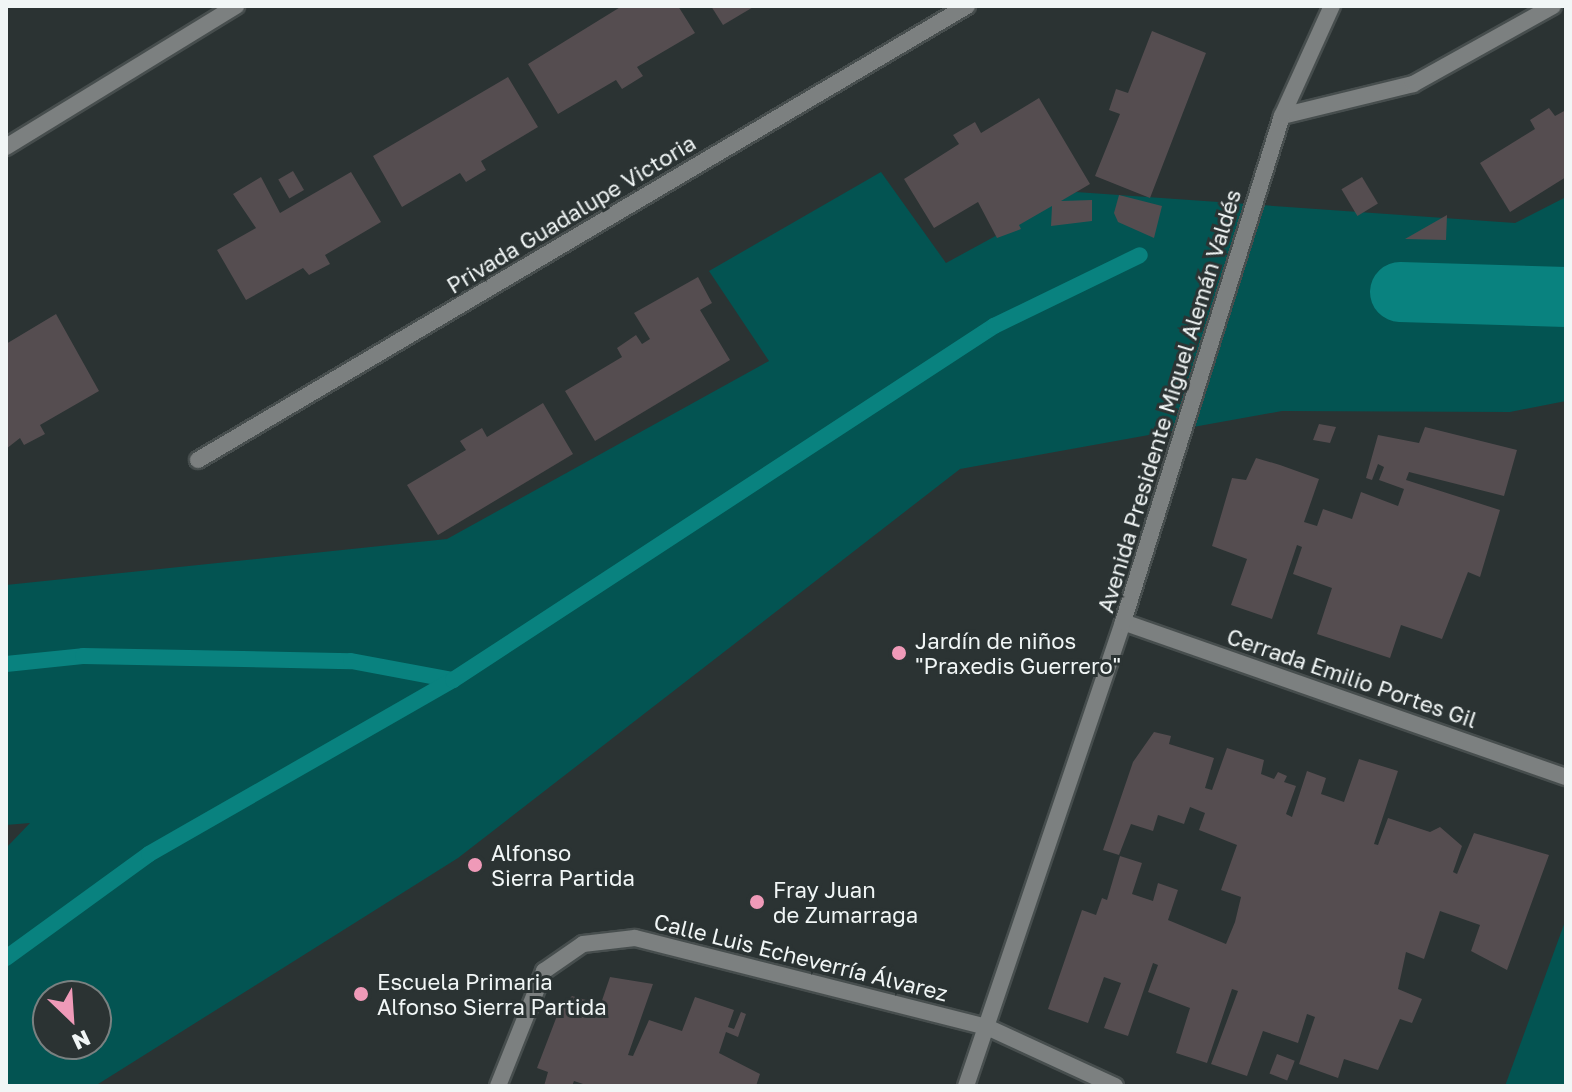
<!DOCTYPE html>
<html>
<head>
<meta charset="utf-8">
<style>
	body { margin:0 }
	#map { position:relative; width:1572px; height:1092px; overflow:hidden; background:#2b3333; font-family:"Golos Text",sans-serif }
	div>[style] { position:absolute }
	[style*='--x'] { left:calc(var(--x)*1px); top:calc(var(--y)*1px); width:calc(var(--w)*1px); rotate:calc(var(--a)*1deg) }
	.green>* { inset:0; background:#035452 }
	.stream>* { height:16px; margin:-8px; padding:0 8px; transform-origin:8px; border-radius:8px; background:#09827f }
	.canal>* { height:60px; margin:-30px; padding:0 30px; transform-origin:30px; border-radius:30px; background:#09827f }
	.building>* { inset:0; background:#554d50; transform-origin:0 0 }
	.roads { filter:drop-shadow(2px 0 #474e4e) drop-shadow(-2px 0 #474e4e) drop-shadow(0 2px #474e4e) drop-shadow(0 -2px #474e4e) }
	.minor>* { height:16px; margin:-8px; padding:0 8px; transform-origin:8px; border-radius:8px; background:#7c8080 }
	.dots>* { width:22px; height:22px; translate:-50% -50%; box-sizing:border-box; border:4px solid #2b3333; border-radius:50% }
	span { translate:-50% -50%; white-space:nowrap; text-align:center; line-height:1.15; -webkit-text-stroke:6px #2b3333; paint-order:stroke }
	.street-label { font-size:22px; color:#f1f6f6 }
	.poi-label { font-size:22px; color:#f1f6f6 }
	.left { translate:0 -50%; text-align:left }
	.frame { position:absolute; inset:0; border:8px solid #f1f6f6; pointer-events:none }
	.north { position:absolute; left:32px; top:980px; width:80px; height:80px; box-sizing:border-box; background:#2b3333; border:2px solid #7a8181; border-radius:50%; rotate:155deg; font-size:22px; font-weight:700; line-height:32px; text-align:center; color:#f1f6f6 }
	.north::after { content:''; display:block; margin:auto; width:28px; height:36px; background:#ef9ab8; clip-path:polygon(50% 0,100% 100%,50% 72%,0 100%) }
</style>
</head>
<body>
<div id="map">
	<div class="green">
		<i style="clip-path:polygon(evenodd,881px 172px,946px 263px,1076px 192px,1515px 223px,1566px 197px,1566px 401px,1510px 412px,1282px 411px,960px 469px,458px 858px,95px 1086px,6px 1086px,6px 848px,30px 823px,6px 825px,6px 585px,447px 539px,769px 361px,709px 271px,881px 172px,48px 996px,96px 996px,96px 1044px,48px 1044px,48px 996px)"></i>
		<i style="clip-path:polygon(1566px 919px,1566px 1086px,1505px 1086px)"></i>
	</div>
	<div class="stream">
		<i style="--x:6;--y:664;--w:77;--a:-5.9"></i>
		<i style="--x:83;--y:656;--w:268;--a:1.1"></i>
		<i style="--x:351;--y:661;--w:104;--a:10.6"></i>
		<i style="--x:6;--y:958;--w:177;--a:-36"></i>
		<i style="--x:149;--y:854;--w:350;--a:-29.8"></i>
		<i style="--x:453;--y:680;--w:647;--a:-33.2"></i>
		<i style="--x:994;--y:326;--w:162;--a:-25.9"></i>
	</div>
	<div class="canal">
		<i style="--x:1400;--y:292;--w:166;--a:1.7"></i>
	</div>
	<div class="building">
		<i style="clip-path:polygon(622px 6px,678px 6px,695px 33px,637px 67px,643px 76px,622px 89px,616px 80px,558px 114px,528px 64px)"></i>
		<i style="clip-path:polygon(711px 6px,755px 6px,723px 25px)"></i>
		<i style="clip-path:polygon(1152px 31px,1206px 53px,1150px 198px,1095px 176px,1120px 114px,1109px 110px,1116px 89px,1128px 93px)"></i>
		<i style="clip-path:polygon(508px 77px,538px 127px,481px 161px,486px 170px,466px 182px,460px 173px,402px 207px,373px 156px)"></i>
		<i style="clip-path:polygon(1039px 98px,1090px 184px,1061px 201px,1092px 200px,1092px 221px,1051px 226px,1052px 206px,1019px 225px,1021px 229px,997px 238px,978px 202px,934px 228px,904px 179px,959px 144px,953px 135px,975px 122px,981px 133px)"></i>
		<i style="clip-path:polygon(1549px 108px,1555px 116px,1566px 110px,1566px 177px,1510px 212px,1480px 163px,1535px 129px,1530px 120px)"></i>
		<i style="left:293px;top:171px;width:22px;height:17px;rotate:60deg"></i>
		<i style="clip-path:polygon(351px 172px,381px 222px,325px 255px,330px 264px,309px 275px,303px 268px,246px 300px,217px 250px,256px 228px,233px 194px,261px 177px,280px 213px)"></i>
		<i style="left:1362px;top:177px;width:31px;height:24px;rotate:59deg"></i>
		<i style="clip-path:polygon(1119px 195px,1162px 206px,1154px 238px,1118px 222px,1114px 213px)"></i>
		<i style="clip-path:polygon(1447px 215px,1446px 240px,1405px 239px)"></i>
		<i style="clip-path:polygon(698px 277px,712px 303px,700px 310px,730px 360px,595px 441px,565px 391px,622px 357px,617px 348px,636px 335px,642px 344px,650px 339px,634px 313px)"></i>
		<i style="clip-path:polygon(56px 314px,99px 391px,40px 425px,45px 434px,24px 445px,20px 438px,6px 449px,6px 344px)"></i>
		<i style="clip-path:polygon(543px 403px,573px 454px,438px 535px,407px 485px,466px 450px,460px 441px,482px 428px,487px 437px)"></i>
		<i style="clip-path:polygon(1319px 424px,1336px 427px,1330px 443px,1313px 440px)"></i>
		<i style="clip-path:polygon(1425px 427px,1517px 450px,1504px 496px,1409px 472px,1406px 480px,1500px 510px,1480px 577px,1468px 572px,1442px 639px,1401px 625px,1390px 658px,1317px 634px,1332px 588px,1293px 574px,1302px 547px,1297px 545px,1272px 619px,1231px 605px,1247px 559px,1212px 546px,1232px 478px,1246px 480px,1256px 458px,1280px 465px,1319px 479px,1304px 522px,1317px 526px,1323px 509px,1352px 519px,1361px 492px,1398px 506px,1404px 489px,1379px 480px,1384px 467px,1378px 464px,1372px 480px,1366px 478px,1378px 435px,1419px 443px)"></i>
		<i style="clip-path:polygon(1154px 732px,1171px 736px,1169px 744px,1214px 758px,1205px 788px,1212px 790px,1227px 748px,1264px 760px,1261px 774px,1274px 779px,1278px 772px,1287px 776px,1284px 782px,1296px 786px,1286px 814px,1292px 817px,1307px 771px,1326px 778px,1321px 794px,1344px 802px,1359px 759px,1398px 771px,1374px 844px,1378px 845px,1388px 818px,1430px 832px,1440px 827px,1462px 846px,1453px 872px,1457px 874px,1474px 833px,1549px 855px,1507px 970px,1471px 951px,1480px 925px,1440px 911px,1424px 959px,1406px 952px,1398px 989px,1422px 999px,1412px 1023px,1400px 1019px,1378px 1070px,1344px 1059px,1338px 1078px,1299px 1064px,1315px 1017px,1307px 1014px,1298px 1043px,1263px 1031px,1247px 1076px,1211px 1064px,1238px 991px,1232px 989px,1207px 1063px,1176px 1053px,1190px 1008px,1148px 992px,1158px 965px,1153px 963px,1128px 1036px,1104px 1028px,1121px 983px,1104px 977px,1088px 1023px,1048px 1009px,1082px 910px,1096px 915px,1102px 898px,1107px 900px,1120px 856px,1142px 863px,1132px 894px,1153px 901px,1158px 883px,1178px 890px,1168px 920px,1226px 944px,1235px 922px,1241px 897px,1221px 890px,1237px 845px,1199px 830px,1205px 813px,1190px 807px,1184px 824px,1158px 815px,1153px 831px,1131px 824px,1119px 855px,1103px 850px,1133px 762px)"></i>
		<i style="clip-path:polygon(610px 977px,653px 984px,628px 1055px,633px 1056px,649px 1020px,682px 1031px,695px 997px,734px 1010px,728px 1027px,734px 1029px,741px 1012px,746px 1014px,738px 1037px,726px 1032px,719px 1053px,760px 1074px,756px 1086px,589px 1086px,574px 1081px,572px 1086px,544px 1086px,548px 1072px,537px 1068px,560px 1008px,572px 996px,593px 1002px,591px 1010px,598px 1012px)"></i>
		<i style="left:1277px;top:1054px;width:19px;height:21px;rotate:21deg"></i>
	</div>
	<div class="roads">
		<div class="minor">
			<i style="--x:1282;--y:116;--w:135;--a:-13.7"></i>
			<i style="--x:1413;--y:84;--w:160;--a:-29.1"></i>
			<i style="--x:6;--y:147;--w:270;--a:-31.5"></i>
			<i style="--x:198;--y:460;--w:893;--a:-30.56"></i>
			<i style="--x:1123;--y:622;--w:469;--a:19.3"></i>
			<i style="--x:498;--y:1086;--w:124;--a:-68.2"></i>
			<i style="--x:544;--y:971;--w:47;--a:-34.7"></i>
			<i style="--x:583;--y:944;--w:52;--a:-6.6"></i>
			<i style="--x:635;--y:938;--w:363;--a:14.2"></i>
			<i style="--x:987;--y:1027;--w:141;--a:24.7"></i>
			<i style="--x:966;--y:1086;--w:490;--a:-71.3"></i>
			<i style="--x:1123;--y:622;--w:530;--a:-72.56"></i>
			<i style="--x:1282;--y:116;--w:121;--a:-65.6"></i>
		</div>
	</div>
	<div class="dots">
		<i style="left:899px;top:653px;background:#ef9ab8"></i>
		<i style="left:475px;top:865px;background:#ef9ab8"></i>
		<i style="left:757px;top:902px;background:#ef9ab8"></i>
		<i style="left:361px;top:994px;background:#ef9ab8"></i>
	</div>
	<div class="street-label">
		<span style="left:571px;top:214px;rotate:-31deg">Privada Guadalupe Victoria</span>
		<span style="left:1169px;top:401px;rotate:-73deg">Avenida Presidente Miguel Alemán Valdés</span>
		<span style="left:1352px;top:678px;rotate:19deg">Cerrada Emilio Portes Gil</span>
		<span style="left:801px;top:957px;rotate:14deg">Calle Luis Echeverría Álvarez</span>
	</div>
	<div class="poi-label">
		<span class="left" style="left:915px;top:653px">Jardín de niños<br>"Praxedis Guerrero"</span>
		<span class="left" style="left:491px;top:865px">Alfonso<br>Sierra Partida</span>
		<span class="left" style="left:773px;top:902px">Fray Juan<br>de Zumarraga</span>
		<span class="left" style="left:377px;top:994px">Escuela Primaria<br>Alfonso Sierra Partida</span>
	</div>
	<div class="frame"></div>
	<div class="north">N</div>
</div>
</body>
</html>
